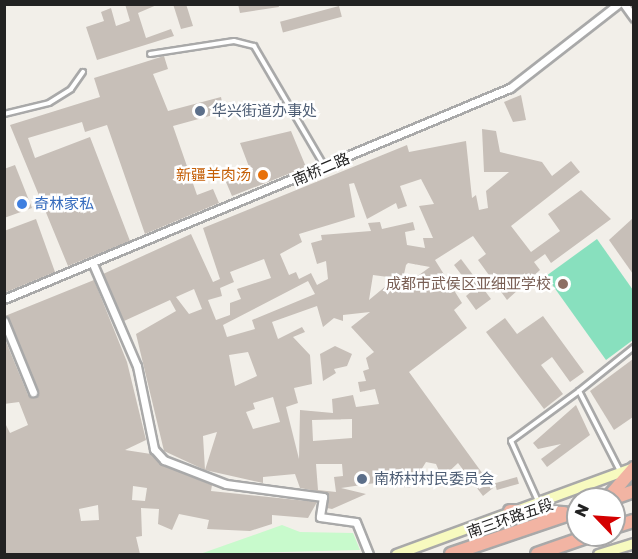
<!DOCTYPE html>
<html>
<head>
<meta charset="utf-8">
<style>
	body { margin:0 }
	#map { position:relative; width:638px; height:559px; overflow:hidden; background:#f2efe9; font-family:"Golos Text","Noto Sans SC",sans-serif }
	div>[style] { position:absolute }
	[style*='--x'] { left:calc(var(--x)*1px); top:calc(var(--y)*1px); width:calc(var(--w)*1px); rotate:calc(var(--a)*1deg) }
	.park>* { inset:0; background:#c8facc }
	.pitch>* { inset:0; background:#88e0be }
	.building>* { inset:0; background:#c7bfb8; transform-origin:0 0 }
	.roads { filter:drop-shadow(2px 0 #a9a9a9) drop-shadow(-2px 0 #a9a9a9) drop-shadow(0 2px #a9a9a9) drop-shadow(0 -2px #a9a9a9) }
	.service>* { height:4px; margin:-2px; padding:0 2px; transform-origin:2px; border-radius:2px; background:#fff }
	.minor>* { height:7px; margin:-3.5px; padding:0 3.5px; transform-origin:3.5px; border-radius:3.5px; background:#fff }
	.secondary>* { height:9px; margin:-4.5px; padding:0 4.5px; transform-origin:4.5px; border-radius:4.5px; background:#f7fabf }
	.trunk>* { height:12px; margin:-6px; padding:0 6px; transform-origin:6px; border-radius:6px; background:#f2b4a3 }
	.dots>* { width:16px; height:16px; translate:-50% -50%; box-sizing:border-box; border:3px solid #fff; border-radius:50% }
	span { translate:-50% -50%; white-space:nowrap; text-align:center; line-height:1.15; -webkit-text-stroke:5px #fff; paint-order:stroke }
	.service-label { font-size:15px; color:#4e5e75 }
	.left { translate:0 -50%; text-align:left }
	.street-label { font-size:15px; color:#222 }
	.food-label { font-size:15px; color:#c56008 }
	.right { translate:-100% -50%; text-align:right }
	.shop-label { font-size:15px; color:#366cbe }
	.education-label { font-size:15px; color:#785e54 }
	.frame { position:absolute; inset:0; border:6px solid #222; pointer-events:none }
	.north { position:absolute; left:566px; top:487px; width:60px; height:60px; box-sizing:border-box; background:#fff; border:2px solid #a7a7a7; border-radius:50%; rotate:295deg; font-size:16px; font-weight:700; line-height:24px; text-align:center; color:#222 }
	.north::after { content:''; display:block; margin:auto; width:21px; height:27px; background:#d40000; clip-path:polygon(50% 0,100% 100%,50% 72%,0 100%) }
</style>
</head>
<body>
<div id="map">
	<div class="park">
		<i style="clip-path:polygon(282px 525px,300px 532px,353px 533px,360px 550px,200px 554px)"></i>
	</div>
	<div class="pitch">
		<i style="clip-path:polygon(597px 239px,633px 290px,633px 340px,606px 360px,546px 276px)"></i>
	</div>
	<div class="building">
		<i style="clip-path:polygon(125px 4px,159px 4px,138px 13px,146px 38px,171px 29px,174px 36px,97px 60px,86px 27px,104px 21px,101px 12px,111px 8px,116px 26px,130px 21px)"></i>
		<i style="clip-path:polygon(173px 4px,186px 4px,193px 26px,181px 29px)"></i>
		<i style="clip-path:polygon(238px 4px,278px 4px,279px 7px,240px 13px)"></i>
		<i style="left:339px;top:6px;width:11px;height:61px;rotate:75deg"></i>
		<i style="clip-path:polygon(164px 56px,168px 69px,153px 74px,168px 111px,221px 97px,224px 112px,173px 126px,197px 195px,213px 189px,219px 203px,145px 234px,107px 125px,85px 132px,82px 122px,28px 138px,35px 158px,90px 137px,130px 241px,68px 266px,10px 125px,100px 97px,94px 78px)"></i>
		<i style="clip-path:polygon(521px 95px,526px 120px,513px 122px,504px 102px)"></i>
		<i style="clip-path:polygon(evenodd,482px 129px,496px 131px,500px 152px,542px 162px,552px 176px,571px 161px,580px 172px,511px 226px,531px 252px,560px 231px,548px 214px,581px 190px,611px 219px,551px 263px,545px 254px,534px 262px,540px 270px,507px 300px,478px 260px,486px 254px,473px 236px,435px 260px,462px 303px,454px 310px,467px 328px,409px 372px,493px 488px,483px 496px,458px 463px,442px 478px,436px 464px,426px 462px,410px 488px,395px 486px,396px 480px,341px 488px,366px 494px,332px 509px,327px 508px,327px 493px,300px 488px,295px 474px,263px 477px,263px 483px,205px 470px,217px 432px,203px 436px,205px 470px,164px 451px,136px 334px,176px 311px,170px 300px,124px 321px,103px 274px,191px 234px,213px 282px,220px 279px,203px 228px,407px 145px,409px 152px,466px 141px,472px 198px,476px 195px,479px 210px,488px 208px,486px 191px,509px 172px,484px 172px,482px 129px,421px 179px,434px 204px,419px 206px,433px 238px,423px 238px,425px 248px,407px 245px,405px 232px,415px 230px,413px 222px,382px 229px,380px 222px,368px 223px,371px 231px,321px 235px,322px 240px,311px 243px,317px 264px,326px 261px,328px 279px,317px 285px,311px 273px,299px 279px,296px 272px,289px 275px,280px 254px,302px 242px,299px 234px,355px 217px,349px 184px,354px 183px,367px 219px,396px 203px,398px 209px,407px 206px,400px 186px,421px 179px,482px 129px,264px 259px,271px 278px,237px 289px,241px 299px,230px 303px,230px 315px,216px 320px,208px 300px,222px 296px,220px 288px,234px 282px,230px 272px,264px 259px,482px 129px,408px 263px,430px 267px,401px 288px,406px 265px,408px 263px,482px 129px,373px 275px,388px 277px,386px 286px,369px 300px,373px 275px,482px 129px,308px 281px,315px 294px,252px 320px,255px 329px,227px 337px,223px 325px,308px 281px,482px 129px,194px 289px,202px 309px,189px 314px,176px 297px,194px 289px,482px 129px,317px 306px,323px 327px,334px 318px,343px 321px,343px 315px,370px 312px,351px 327px,374px 352px,366px 358px,369px 369px,363px 371px,366px 381px,358px 382px,360px 392px,375px 389px,379px 404px,356px 407px,353px 395px,332px 399px,333px 413px,300px 410px,299px 459px,286px 407px,298px 403px,294px 388px,312px 384px,310px 355px,293px 337px,305px 332px,302px 327px,278px 339px,272px 322px,317px 306px,482px 129px,248px 352px,257px 376px,235px 386px,229px 355px,248px 352px,482px 129px,273px 397px,280px 422px,253px 429px,246px 412px,255px 409px,253px 403px,273px 397px,482px 129px,352px 419px,352px 438px,313px 441px,312px 420px,352px 419px,482px 129px,316px 464px,342px 464px,343px 476px,334px 477px,336px 492px,318px 490px,316px 464px)"></i>
		<i style="clip-path:polygon(291px 131px,306px 167px,232px 196px,226px 182px,251px 172px,240px 143px)"></i>
		<i style="clip-path:polygon(15px 165px,32px 208px,4px 218px,4px 169px)"></i>
		<i style="clip-path:polygon(633px 218px,633px 274px,609px 240px)"></i>
		<i style="clip-path:polygon(36px 219px,55px 272px,4px 293px,4px 231px)"></i>
		<i style="clip-path:polygon(461px 259px,491px 299px,476px 310px,466px 296px,473px 290px,454px 265px)"></i>
		<i style="clip-path:polygon(evenodd,94px 280px,127px 362px,146px 440px,125px 450px,151px 454px,162px 465px,212px 485px,211px 491px,317px 502px,308px 518px,272px 515px,272px 524px,250px 531px,207px 529px,209px 520px,179px 514px,172px 530px,158px 524px,159px 509px,141px 508px,142px 536px,136px 537px,140px 554px,4px 555px,4px 421px,10px 433px,28px 425px,19px 402px,4px 404px,4px 337px,28px 395px,39px 392px,5px 316px,94px 280px,133px 486px,147px 488px,145px 501px,132px 500px,133px 486px,94px 280px,98px 505px,99px 520px,81px 521px,79px 509px,98px 505px)"></i>
		<i style="clip-path:polygon(543px 316px,584px 372px,570px 382px,552px 357px,541px 365px,563px 394px,544px 409px,486px 332px,505px 318px,517px 334px)"></i>
		<i style="clip-path:polygon(335px 346px,352px 354px,347px 366px,334px 369px,336px 373px,323px 381px,320px 354px)"></i>
		<i style="clip-path:polygon(633px 359px,633px 417px,614px 430px,590px 391px)"></i>
		<i style="clip-path:polygon(576px 405px,590px 435px,547px 467px,541px 459px,561px 444px,538px 449px,533px 443px)"></i>
		<i style="left:517px;top:477px;width:7px;height:23px;rotate:74deg"></i>
	</div>
	<div class="roads">
		<div class="service">
			<i style="--x:150;--y:54;--w:85;--a:-8.8"></i>
			<i style="--x:234;--y:41;--w:21;--a:14"></i>
			<i style="--x:254;--y:46;--w:140;--a:59.6"></i>
			<i style="--x:4;--y:114;--w:46;--a:-13.7"></i>
			<i style="--x:49;--y:103;--w:26;--a:-32"></i>
			<i style="--x:71;--y:89;--w:21;--a:-55"></i>
			<i style="--x:620;--y:471;--w:90;--a:-117.1"></i>
			<i style="--x:579;--y:391;--w:70;--a:-38.7"></i>
			<i style="--x:538;--y:501;--w:66;--a:-114.2"></i>
			<i style="--x:511;--y:441;--w:84;--a:-36.3"></i>
		</div>
		<div class="minor">
			<i style="--x:624;--y:4;--w:17;--a:54"></i>
			<i style="--x:93;--y:264;--w:111;--a:66.7"></i>
			<i style="--x:137;--y:366;--w:85;--a:78.4"></i>
			<i style="--x:154;--y:449;--w:15;--a:48"></i>
			<i style="--x:164;--y:460;--w:66;--a:21.2"></i>
			<i style="--x:226;--y:484;--w:98;--a:7.6"></i>
			<i style="--x:323;--y:497;--w:20;--a:99"></i>
			<i style="--x:320;--y:517;--w:36;--a:8"></i>
			<i style="--x:356;--y:522;--w:35;--a:68"></i>
			<i style="--x:4;--y:299;--w:548;--a:-22.64"></i>
			<i style="--x:510;--y:88;--w:137;--a:-37.9"></i>
			<i style="--x:4;--y:321;--w:77;--a:67.8"></i>
		</div>
		<div class="secondary">
			<i style="--x:396;--y:554;--w:253;--a:-20.1"></i>
			<i style="--x:598;--y:554;--w:38;--a:-17"></i>
		</div>
		<div class="trunk">
			<i style="--x:607;--y:499;--w:41;--a:-48.9"></i>
			<i style="--x:611;--y:499;--w:24;--a:-19"></i>
			<i style="--x:510;--y:511;--w:54;--a:2.1"></i>
			<i style="--x:614;--y:527;--w:21;--a:-17"></i>
			<i style="--x:451;--y:554;--w:134;--a:-18.7"></i>
			<i style="--x:537;--y:554;--w:58;--a:-19.1"></i>
		</div>
	</div>
	<div class="dots">
		<i style="left:200px;top:111px;background:#5c6f8a"></i>
		<i style="left:263px;top:175px;background:#e8710a"></i>
		<i style="left:22px;top:204px;background:#3f7fe0"></i>
		<i style="left:563px;top:284px;background:#8d6e63"></i>
		<i style="left:362px;top:479px;background:#5c6f8a"></i>
	</div>
	<div class="service-label">
		<span class="left" style="left:212px;top:111px">华兴街道办事处</span>
		<span class="left" style="left:374px;top:479px">南桥村村民委员会</span>
	</div>
	<div class="street-label">
		<span style="left:321px;top:169px;rotate:-23deg">南桥二路</span>
		<span style="left:510px;top:518px;rotate:-19deg">南三环路五段</span>
	</div>
	<div class="food-label">
		<span class="right" style="left:251px;top:175px">新疆羊肉汤</span>
	</div>
	<div class="shop-label">
		<span class="left" style="left:34px;top:204px">奇林家私</span>
	</div>
	<div class="education-label">
		<span class="right" style="left:551px;top:284px">成都市武侯区亚细亚学校</span>
	</div>
	<div class="frame"></div>
	<div class="north">N</div>
</div>
</body>
</html>
